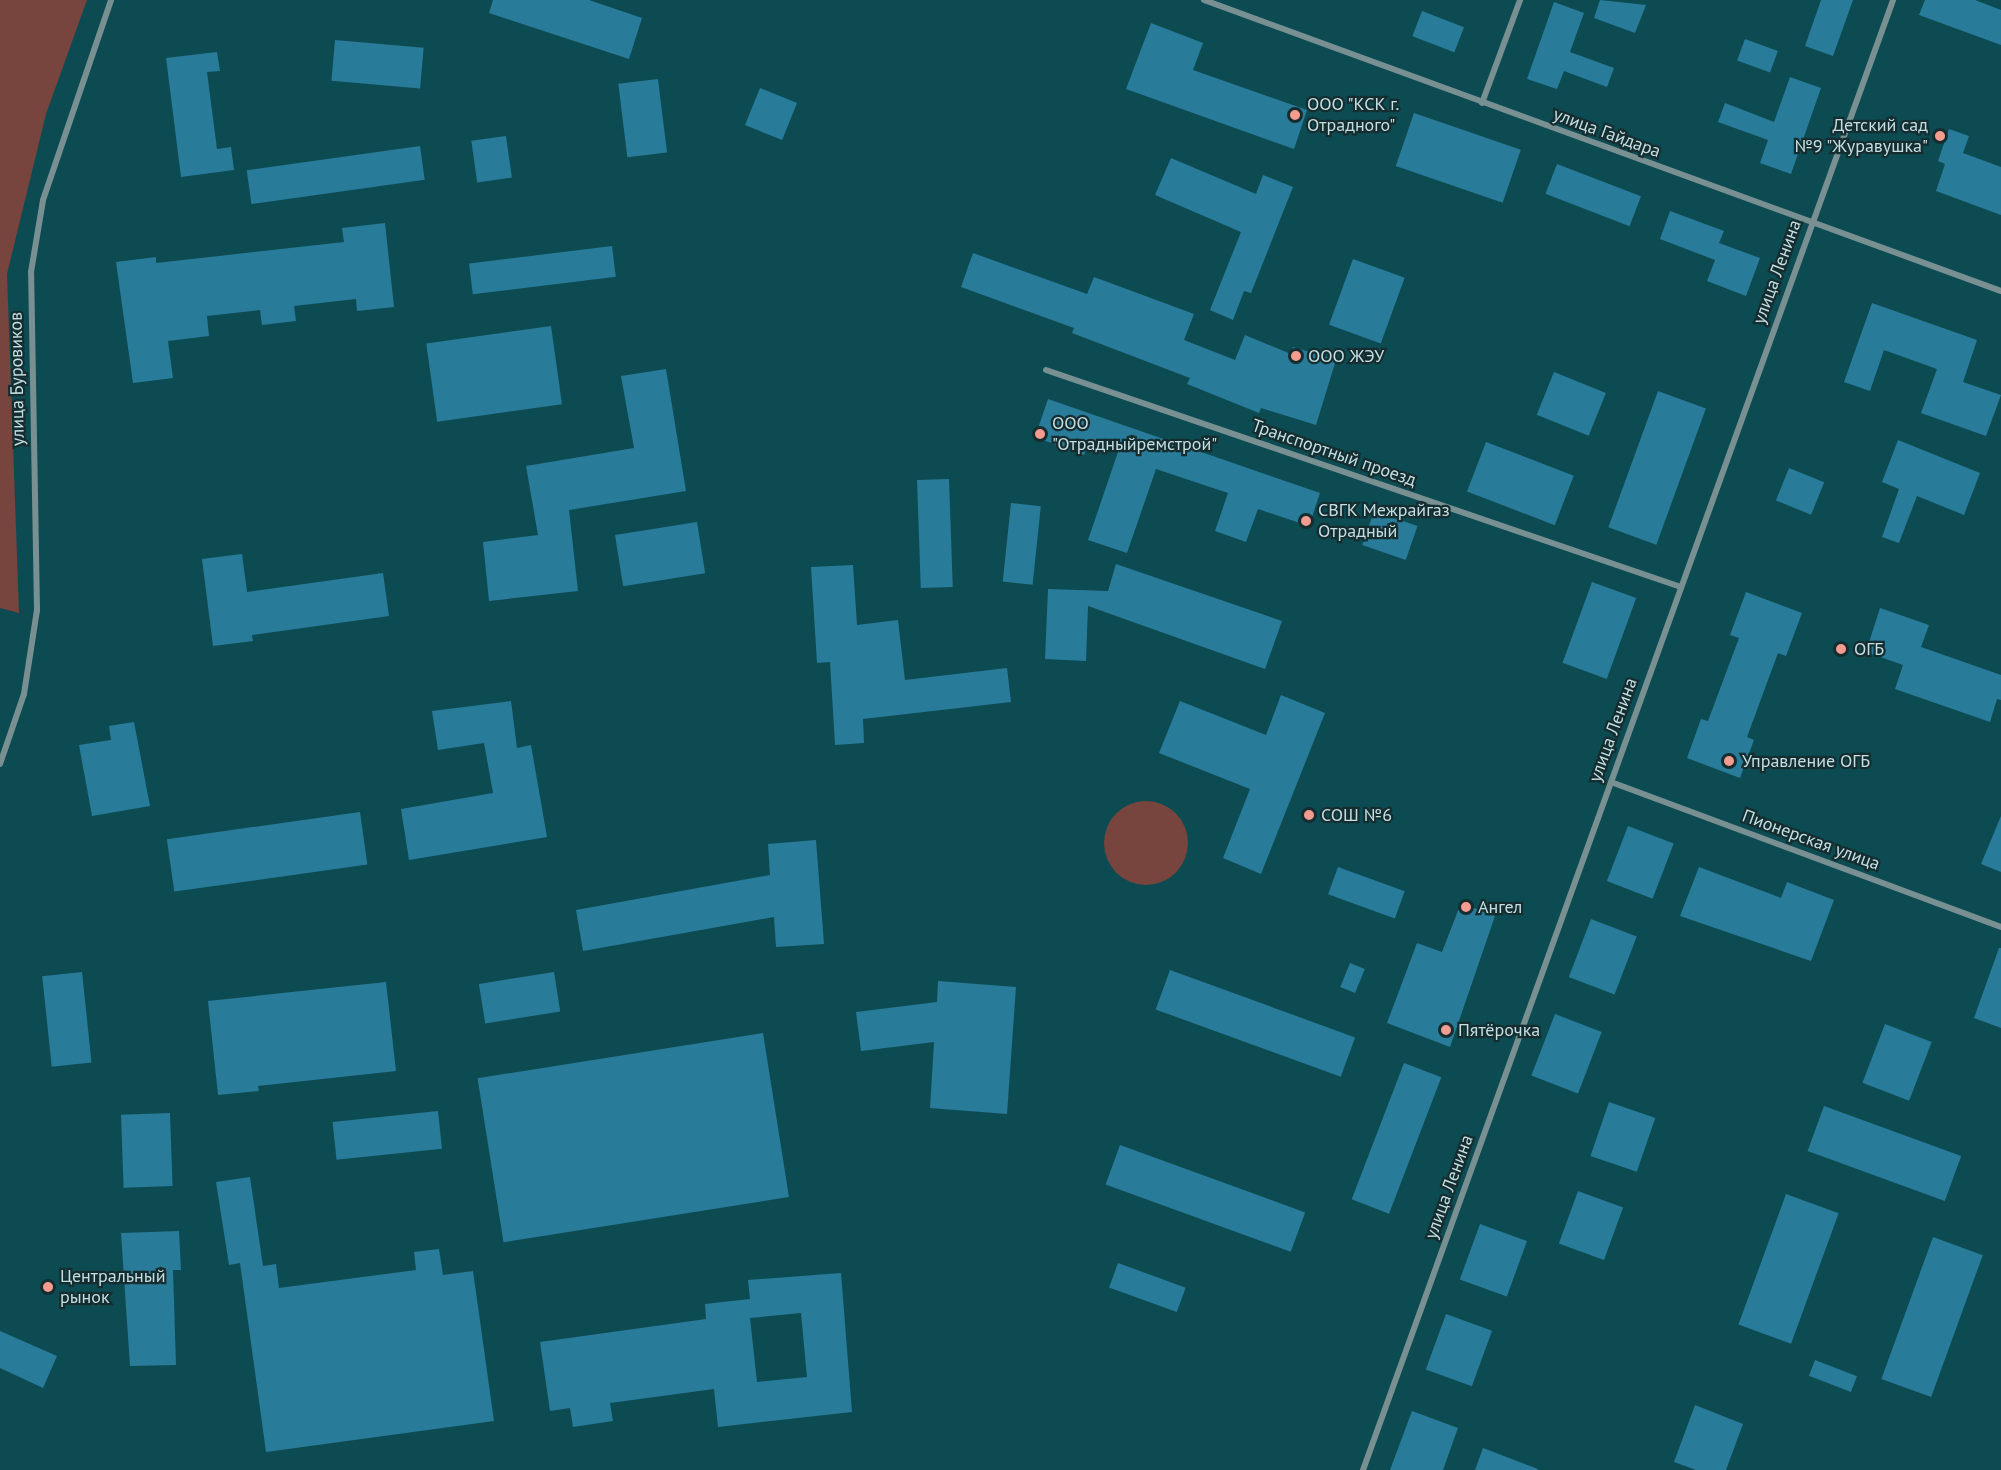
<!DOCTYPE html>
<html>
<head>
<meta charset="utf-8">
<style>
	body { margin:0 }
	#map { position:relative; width:2001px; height:1470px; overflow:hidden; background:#0d4b52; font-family:"PT Sans",sans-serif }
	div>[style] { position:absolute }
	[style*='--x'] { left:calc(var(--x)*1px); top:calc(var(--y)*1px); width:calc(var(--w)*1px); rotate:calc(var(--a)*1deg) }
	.green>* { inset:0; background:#78443e }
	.round { border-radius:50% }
	.building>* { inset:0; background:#297b9a; transform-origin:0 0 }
	.street>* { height:6px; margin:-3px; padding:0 3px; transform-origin:3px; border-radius:3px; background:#799093 }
	.dots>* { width:16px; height:16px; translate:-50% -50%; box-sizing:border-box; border:3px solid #162d30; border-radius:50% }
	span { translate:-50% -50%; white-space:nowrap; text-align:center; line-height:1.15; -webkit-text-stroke:4.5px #162d30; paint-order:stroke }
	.poi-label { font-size:18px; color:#c3dfe3 }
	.left { translate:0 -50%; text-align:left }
	.right { translate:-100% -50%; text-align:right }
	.street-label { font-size:18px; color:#c3dfe3 }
</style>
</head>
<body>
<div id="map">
	<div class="green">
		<i style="clip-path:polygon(0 0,87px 0,46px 114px,7px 274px,19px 613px,0 608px)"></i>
		<i class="round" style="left:1104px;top:801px;width:84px;height:84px"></i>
	</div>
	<div class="building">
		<i style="clip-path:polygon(493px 0,589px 0,642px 18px,629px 59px,489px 13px)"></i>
		<i style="clip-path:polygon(1600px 0,1646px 5px,1635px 33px,1594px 18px)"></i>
		<i style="clip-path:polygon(1821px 0,1853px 0,1833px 56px,1805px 46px)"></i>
		<i style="clip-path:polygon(1925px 0,1975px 0,2001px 10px,2001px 45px,1919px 15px)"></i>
		<i style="clip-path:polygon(1554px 2px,1584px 13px,1570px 52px,1614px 68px,1607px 87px,1564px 71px,1557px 89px,1527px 79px)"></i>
		<i style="left:1422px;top:11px;width:45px;height:27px;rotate:21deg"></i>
		<i style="clip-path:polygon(1151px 23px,1203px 43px,1193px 70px,1307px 110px,1294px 149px,1126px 89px)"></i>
		<i style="left:1745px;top:39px;width:35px;height:23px;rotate:20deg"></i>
		<i style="left:335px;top:40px;width:89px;height:41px;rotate:5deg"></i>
		<i style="clip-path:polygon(217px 52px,220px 71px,207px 72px,217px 149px,231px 147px,234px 170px,181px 177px,166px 58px)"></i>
		<i style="clip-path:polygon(1790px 77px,1821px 88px,1791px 174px,1760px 163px,1768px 140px,1718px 122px,1725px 103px,1774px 122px)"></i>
		<i style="left:658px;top:79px;width:74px;height:40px;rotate:83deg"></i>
		<i style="left:760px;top:88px;width:40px;height:40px;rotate:22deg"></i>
		<i style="left:1414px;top:113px;width:113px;height:56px;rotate:19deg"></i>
		<i style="clip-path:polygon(1949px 129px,1969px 136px,1963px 153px,2001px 167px,2001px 215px,1936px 191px,1945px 164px,1938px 161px)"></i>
		<i style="left:506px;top:136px;width:42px;height:35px;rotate:82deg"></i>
		<i style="left:420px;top:146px;width:34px;height:175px;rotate:82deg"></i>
		<i style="clip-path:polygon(1171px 158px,1256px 194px,1263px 175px,1293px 187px,1251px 293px,1244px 291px,1233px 320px,1210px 310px,1241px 232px,1155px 195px)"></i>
		<i style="left:1557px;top:164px;width:90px;height:32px;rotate:21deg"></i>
		<i style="clip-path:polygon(1670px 211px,1724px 231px,1719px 243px,1760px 258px,1746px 296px,1707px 281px,1715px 260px,1660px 239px)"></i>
		<i style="clip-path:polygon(385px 223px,394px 307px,357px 311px,356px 299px,294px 306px,296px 321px,262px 325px,260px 310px,207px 316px,209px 336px,168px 341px,173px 378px,133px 383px,116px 262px,156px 257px,156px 263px,344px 242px,342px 228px)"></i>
		<i style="left:612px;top:246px;width:31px;height:144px;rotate:83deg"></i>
		<i style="clip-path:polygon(973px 253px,1087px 294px,1094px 277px,1194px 314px,1184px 340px,1235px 360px,1245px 335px,1291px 354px,1293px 347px,1336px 360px,1316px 425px,1261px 408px,1259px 413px,1187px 384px,1190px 378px,1072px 333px,1074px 328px,961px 287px)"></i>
		<i style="left:1353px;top:259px;width:55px;height:70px;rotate:20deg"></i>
		<i style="clip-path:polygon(1872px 303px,1977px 340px,1963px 382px,2001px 395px,1986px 436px,1921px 413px,1937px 369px,1884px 350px,1870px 391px,1844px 382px)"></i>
		<i style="left:551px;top:326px;width:79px;height:126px;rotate:82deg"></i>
		<i style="clip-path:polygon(666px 369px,686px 491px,569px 510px,578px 591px,489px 601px,483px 542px,538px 535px,526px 466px,634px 448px,621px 376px)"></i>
		<i style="left:1554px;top:372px;width:56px;height:46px;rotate:22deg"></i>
		<i style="left:1658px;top:391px;width:51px;height:145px;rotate:20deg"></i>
		<i style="clip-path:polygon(1048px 399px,1320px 493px,1309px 526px,1258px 509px,1246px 542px,1215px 531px,1228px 493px,1156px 469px,1127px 553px,1088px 540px,1118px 452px,1089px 442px,1084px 455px,1035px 437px)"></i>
		<i style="clip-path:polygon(1898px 440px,1980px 473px,1964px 515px,1917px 496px,1899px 543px,1882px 537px,1899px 489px,1882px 482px)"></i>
		<i style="left:1486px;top:442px;width:94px;height:53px;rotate:21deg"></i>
		<i style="left:1789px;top:468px;width:38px;height:35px;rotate:22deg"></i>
		<i style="left:949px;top:479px;width:108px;height:32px;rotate:88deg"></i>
		<i style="left:1011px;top:503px;width:30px;height:79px;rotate:6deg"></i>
		<i style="left:1374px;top:511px;width:46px;height:36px;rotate:19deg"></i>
		<i style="left:697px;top:522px;width:52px;height:83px;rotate:81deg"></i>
		<i style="clip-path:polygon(242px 554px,247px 592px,383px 573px,389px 616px,252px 635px,253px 641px,213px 646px,202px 559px)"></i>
		<i style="clip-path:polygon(1116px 564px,1282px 621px,1265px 669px,1088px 606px,1086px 661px,1045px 659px,1048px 589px,1108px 591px)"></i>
		<i style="clip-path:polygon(853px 565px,857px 625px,898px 620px,905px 680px,1007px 668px,1011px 702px,863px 719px,864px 743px,835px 745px,830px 662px,817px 663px,811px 567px)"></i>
		<i style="left:1592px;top:582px;width:47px;height:86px;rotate:20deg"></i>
		<i style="clip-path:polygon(1746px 592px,1802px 613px,1786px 656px,1778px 653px,1747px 737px,1754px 740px,1740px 778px,1687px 758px,1701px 719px,1708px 721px,1739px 638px,1730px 635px)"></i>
		<i style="clip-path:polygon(1880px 608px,1929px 625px,1921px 647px,2001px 675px,2001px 700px,1997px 699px,1990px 722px,1895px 689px,1903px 665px,1866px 652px)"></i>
		<i style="clip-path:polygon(1281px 695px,1325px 713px,1261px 874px,1223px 858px,1250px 789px,1159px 753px,1180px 701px,1266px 735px)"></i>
		<i style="clip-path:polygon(511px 701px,517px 748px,531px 745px,547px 837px,409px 860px,401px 809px,493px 793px,484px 743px,438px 750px,432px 711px)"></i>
		<i style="clip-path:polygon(134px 722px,150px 806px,92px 816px,79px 745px,111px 740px,109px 726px)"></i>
		<i style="left:360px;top:812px;width:53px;height:195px;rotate:82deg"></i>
		<i style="clip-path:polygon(2001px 816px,2001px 872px,1981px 864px)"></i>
		<i style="left:1628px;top:826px;width:49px;height:59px;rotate:21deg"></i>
		<i style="clip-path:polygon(816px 840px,824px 944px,776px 947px,774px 917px,583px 951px,576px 910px,770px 875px,768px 844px)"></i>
		<i style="left:1338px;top:867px;width:71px;height:29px;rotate:20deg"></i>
		<i style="clip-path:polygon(1699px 867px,1781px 898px,1787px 882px,1834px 900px,1811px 961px,1680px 916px)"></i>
		<i style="clip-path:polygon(1461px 903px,1495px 916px,1450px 1047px,1387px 1023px,1417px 943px,1442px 952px)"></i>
		<i style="left:1591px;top:919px;width:49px;height:62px;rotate:21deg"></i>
		<i style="clip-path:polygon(1999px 948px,2001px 948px,2001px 1028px,1974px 1018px)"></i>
		<i style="left:1350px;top:963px;width:16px;height:26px;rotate:22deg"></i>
		<i style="left:1170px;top:970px;width:197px;height:42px;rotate:20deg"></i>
		<i style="left:82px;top:972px;width:91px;height:40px;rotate:84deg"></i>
		<i style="left:554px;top:972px;width:40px;height:76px;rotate:81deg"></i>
		<i style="clip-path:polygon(938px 981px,1016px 987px,1007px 1114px,930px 1108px,934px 1042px,861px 1051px,856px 1012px,937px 1002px)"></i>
		<i style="clip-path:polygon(386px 982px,396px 1071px,258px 1086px,259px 1091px,218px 1095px,208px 1001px)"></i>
		<i style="left:1555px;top:1014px;width:50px;height:66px;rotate:21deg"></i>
		<i style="left:1885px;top:1024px;width:50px;height:63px;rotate:21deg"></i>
		<i style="left:763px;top:1033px;width:166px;height:289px;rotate:81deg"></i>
		<i style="left:1404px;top:1063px;width:40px;height:146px;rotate:21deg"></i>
		<i style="left:1609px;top:1102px;width:49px;height:57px;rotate:19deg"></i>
		<i style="left:1824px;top:1106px;width:146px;height:48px;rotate:20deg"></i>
		<i style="left:438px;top:1111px;width:38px;height:106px;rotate:84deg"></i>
		<i style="left:170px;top:1113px;width:73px;height:49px;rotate:88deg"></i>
		<i style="left:1120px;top:1145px;width:197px;height:42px;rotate:20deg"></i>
		<i style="clip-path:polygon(250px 1177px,263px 1266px,276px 1264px,279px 1288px,416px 1270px,414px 1252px,439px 1249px,443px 1275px,473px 1271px,494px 1421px,266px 1452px,240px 1263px,229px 1265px,216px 1182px)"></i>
		<i style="left:1578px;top:1191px;width:48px;height:56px;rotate:20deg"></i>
		<i style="left:1786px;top:1194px;width:56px;height:139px;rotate:20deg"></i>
		<i style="left:1480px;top:1224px;width:50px;height:59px;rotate:20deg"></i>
		<i style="clip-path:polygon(179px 1231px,181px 1270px,173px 1270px,176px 1365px,130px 1366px,121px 1233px)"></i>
		<i style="left:1933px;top:1237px;width:53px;height:151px;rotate:20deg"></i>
		<i style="left:1118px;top:1263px;width:72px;height:26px;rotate:20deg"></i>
		<i style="clip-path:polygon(evenodd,841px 1273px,852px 1412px,718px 1427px,714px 1389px,610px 1403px,613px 1421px,573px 1427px,570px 1408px,550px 1411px,540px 1342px,706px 1319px,705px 1304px,750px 1299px,748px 1280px,841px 1273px,801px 1313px,807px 1377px,757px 1382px,750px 1318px,801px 1313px)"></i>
		<i style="left:1446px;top:1314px;width:49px;height:59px;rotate:20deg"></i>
		<i style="clip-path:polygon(0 1331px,57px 1356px,43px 1388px,0 1368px)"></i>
		<i style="left:1815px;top:1360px;width:45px;height:17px;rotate:21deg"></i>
		<i style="clip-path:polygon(1695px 1405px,1743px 1424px,1726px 1470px,1696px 1470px,1674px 1462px)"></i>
		<i style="clip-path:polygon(1412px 1411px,1458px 1428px,1443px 1470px,1390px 1470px)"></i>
		<i style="clip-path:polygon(1483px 1448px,1538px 1469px,1537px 1470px,1475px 1470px)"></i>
	</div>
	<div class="street">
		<i style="--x:1204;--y:0;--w:848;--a:20.06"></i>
		<i style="--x:1482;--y:103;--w:110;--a:-69.7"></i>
		<i style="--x:1046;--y:370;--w:671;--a:18.87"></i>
		<i style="--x:0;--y:764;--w:74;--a:-71.1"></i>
		<i style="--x:24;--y:694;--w:85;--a:-81.2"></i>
		<i style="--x:37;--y:610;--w:338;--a:-91"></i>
		<i style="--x:31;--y:272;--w:73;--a:-80.5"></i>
		<i style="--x:43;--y:200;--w:211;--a:-71.2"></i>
		<i style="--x:1611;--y:782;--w:416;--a:20.4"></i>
		<i style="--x:1363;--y:1470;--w:1563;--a:-70.17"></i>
	</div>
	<div class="dots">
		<i style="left:1295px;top:115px;background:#f59c91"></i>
		<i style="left:1940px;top:136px;background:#f59c91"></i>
		<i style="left:1296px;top:356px;background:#f59c91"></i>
		<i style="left:1040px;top:434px;background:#f59c91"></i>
		<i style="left:1306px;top:521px;background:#f59c91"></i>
		<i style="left:1841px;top:649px;background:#f59c91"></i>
		<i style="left:1729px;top:761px;background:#f59c91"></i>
		<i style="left:1309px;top:815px;background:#f59c91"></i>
		<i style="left:1466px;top:907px;background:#f59c91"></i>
		<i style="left:1446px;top:1030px;background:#f59c91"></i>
		<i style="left:48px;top:1287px;background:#f59c91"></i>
	</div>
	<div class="poi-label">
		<span class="left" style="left:1307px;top:115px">ООО "КСК г.<br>Отрадного"</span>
		<span class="right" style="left:1928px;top:136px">Детский сад<br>№9 "Журавушка"</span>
		<span class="left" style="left:1308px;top:356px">ООО ЖЭУ</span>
		<span class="left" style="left:1052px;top:434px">ООО<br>"Отрадныйремстрой"</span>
		<span class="left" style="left:1318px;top:521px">СВГК Межрайгаз<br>Отрадный</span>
		<span class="left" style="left:1854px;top:649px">ОГБ</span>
		<span class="left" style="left:1742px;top:761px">Управление ОГБ</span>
		<span class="left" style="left:1321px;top:815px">СОШ №6</span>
		<span class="left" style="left:1478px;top:907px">Ангел</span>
		<span class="left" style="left:1458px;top:1030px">Пятёрочка</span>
		<span class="left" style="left:60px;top:1287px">Центральный<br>рынок</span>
	</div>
	<div class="street-label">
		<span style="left:1607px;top:133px;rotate:20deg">улица Гайдара</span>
		<span style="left:1777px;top:272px;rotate:-70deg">улица Ленина</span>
		<span style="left:17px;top:379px;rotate:-91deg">улица Буровиков</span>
		<span style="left:1334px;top:453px;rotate:19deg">Транспортный проезд</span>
		<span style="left:1613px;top:730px;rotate:-70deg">улица Ленина</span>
		<span style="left:1811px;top:840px;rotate:20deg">Пионерская улица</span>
		<span style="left:1449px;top:1187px;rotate:-70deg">улица Ленина</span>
	</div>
</div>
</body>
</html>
